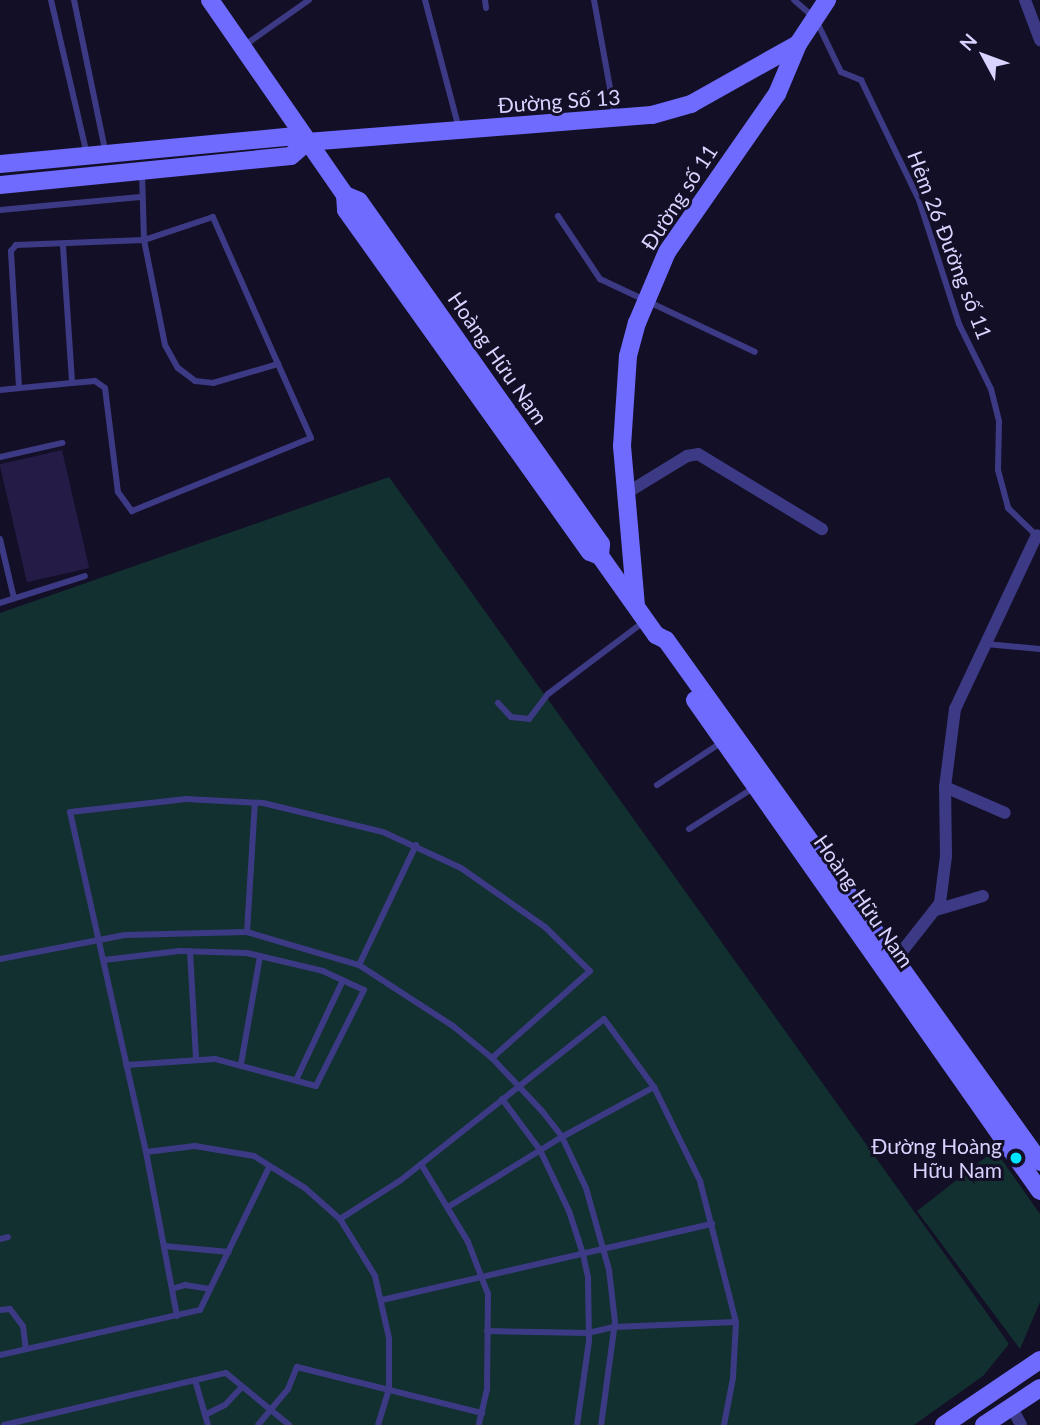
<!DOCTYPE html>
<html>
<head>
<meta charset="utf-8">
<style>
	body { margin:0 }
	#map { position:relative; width:1040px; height:1425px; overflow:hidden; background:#130f26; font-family:Lato,sans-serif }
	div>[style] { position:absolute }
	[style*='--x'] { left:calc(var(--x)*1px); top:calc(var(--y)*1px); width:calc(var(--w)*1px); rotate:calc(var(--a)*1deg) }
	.green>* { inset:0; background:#12302f }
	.building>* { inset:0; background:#241b47; transform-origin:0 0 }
	.lane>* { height:6px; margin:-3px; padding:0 3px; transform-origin:3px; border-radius:3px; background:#3d3a85 }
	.street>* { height:12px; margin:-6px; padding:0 6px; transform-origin:6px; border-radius:6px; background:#3d3a85 }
	.secondary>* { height:18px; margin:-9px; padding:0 9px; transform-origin:9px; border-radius:9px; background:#6f6bff }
	.dots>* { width:19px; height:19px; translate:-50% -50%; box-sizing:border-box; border:4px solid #130f26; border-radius:50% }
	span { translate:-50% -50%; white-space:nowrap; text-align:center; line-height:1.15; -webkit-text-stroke:6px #130f26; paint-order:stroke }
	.street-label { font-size:21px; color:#d9d4ff }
	.poi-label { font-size:21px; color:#d9d4ff }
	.right { translate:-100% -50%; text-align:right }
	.north { position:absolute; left:949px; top:21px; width:70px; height:70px; -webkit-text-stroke:5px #130f26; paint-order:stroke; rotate:311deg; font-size:19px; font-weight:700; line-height:28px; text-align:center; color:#d9d4ff }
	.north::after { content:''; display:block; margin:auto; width:24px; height:32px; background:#d9d4ff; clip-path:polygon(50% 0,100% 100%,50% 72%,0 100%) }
</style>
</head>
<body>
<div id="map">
	<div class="green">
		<i style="clip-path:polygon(389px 477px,1009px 1344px,983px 1376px,914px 1425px,0 1425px,0 613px)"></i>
		<i style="clip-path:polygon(995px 1150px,1040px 1214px,1040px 1302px,1020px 1349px,917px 1211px)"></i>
	</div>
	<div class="building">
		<i style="left:62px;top:450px;width:121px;height:64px;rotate:77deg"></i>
	</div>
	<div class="lane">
		<i style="--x:51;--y:0;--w:159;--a:76.9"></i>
		<i style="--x:74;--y:0;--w:157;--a:78.3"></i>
		<i style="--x:425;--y:0;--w:133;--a:75.2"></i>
		<i style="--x:485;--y:0;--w:8;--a:83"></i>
		<i style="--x:594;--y:0;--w:117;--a:79.7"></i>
		<i style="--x:794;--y:0;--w:28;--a:41"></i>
		<i style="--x:815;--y:18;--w:60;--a:64.3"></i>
		<i style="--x:841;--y:72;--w:22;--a:22"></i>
		<i style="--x:861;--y:80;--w:133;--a:64.2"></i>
		<i style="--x:919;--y:200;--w:130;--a:72.1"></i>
		<i style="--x:959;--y:324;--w:72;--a:63.8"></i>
		<i style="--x:991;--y:389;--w:34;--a:76"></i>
		<i style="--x:999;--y:422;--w:48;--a:91.2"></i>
		<i style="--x:998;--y:470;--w:39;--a:75"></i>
		<i style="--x:1008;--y:508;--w:39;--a:44"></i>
		<i style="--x:245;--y:45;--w:78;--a:-35.1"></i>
		<i style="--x:0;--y:210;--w:141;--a:-5.3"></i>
		<i style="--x:558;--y:216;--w:76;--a:56.3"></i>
		<i style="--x:600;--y:279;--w:171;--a:25.2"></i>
		<i style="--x:63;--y:246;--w:137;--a:86.2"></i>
		<i style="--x:72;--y:383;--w:23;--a:-5"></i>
		<i style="--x:95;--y:381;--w:12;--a:35"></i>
		<i style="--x:105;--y:388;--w:105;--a:82.9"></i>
		<i style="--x:118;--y:492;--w:24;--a:54"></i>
		<i style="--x:132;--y:511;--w:193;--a:-22.2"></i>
		<i style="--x:311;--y:438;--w:81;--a:-114"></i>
		<i style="--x:278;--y:364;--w:161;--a:-113.9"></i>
		<i style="--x:213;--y:217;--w:73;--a:161.6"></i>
		<i style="--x:144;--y:240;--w:107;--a:78.7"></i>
		<i style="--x:165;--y:345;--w:26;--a:61"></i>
		<i style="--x:178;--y:368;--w:21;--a:37"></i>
		<i style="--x:195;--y:381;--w:18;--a:6"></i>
		<i style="--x:213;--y:383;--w:68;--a:-16.3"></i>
		<i style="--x:19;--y:387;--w:136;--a:-93.4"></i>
		<i style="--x:11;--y:251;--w:8;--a:-50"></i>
		<i style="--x:16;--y:245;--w:128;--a:-2.2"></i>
		<i style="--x:144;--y:240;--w:68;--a:-91.7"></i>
		<i style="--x:0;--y:390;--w:72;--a:-5.6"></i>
		<i style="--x:0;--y:457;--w:64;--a:-12.7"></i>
		<i style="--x:0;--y:539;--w:61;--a:76.7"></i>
		<i style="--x:0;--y:603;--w:89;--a:-17.6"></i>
		<i style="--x:986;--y:644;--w:54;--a:5.3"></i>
		<i style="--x:498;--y:703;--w:19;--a:47"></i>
		<i style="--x:511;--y:717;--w:18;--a:6"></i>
		<i style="--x:529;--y:719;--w:31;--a:-53"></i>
		<i style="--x:548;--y:694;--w:121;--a:-37"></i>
		<i style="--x:657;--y:785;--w:78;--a:-33.5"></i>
		<i style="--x:689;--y:829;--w:78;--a:-32.5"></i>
		<i style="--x:247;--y:932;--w:129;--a:-86.5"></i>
		<i style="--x:190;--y:951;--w:109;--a:86.8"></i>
		<i style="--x:0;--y:959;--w:127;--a:-10.9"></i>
		<i style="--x:125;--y:935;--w:122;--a:-1.4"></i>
		<i style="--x:247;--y:932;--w:117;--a:16.4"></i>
		<i style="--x:359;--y:965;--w:112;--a:33"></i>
		<i style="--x:453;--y:1026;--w:50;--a:39.4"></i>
		<i style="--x:492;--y:1058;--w:73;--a:46.7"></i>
		<i style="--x:542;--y:1111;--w:33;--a:52"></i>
		<i style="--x:562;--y:1137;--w:56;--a:64.8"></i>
		<i style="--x:586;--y:1188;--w:85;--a:74.3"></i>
		<i style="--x:609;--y:1270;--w:52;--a:83.4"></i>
		<i style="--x:615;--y:1322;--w:104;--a:97.7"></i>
		<i style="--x:104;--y:960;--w:76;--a:-6.8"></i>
		<i style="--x:179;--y:951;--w:68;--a:1.7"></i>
		<i style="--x:247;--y:953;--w:78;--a:13.3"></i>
		<i style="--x:323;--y:971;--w:45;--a:24.9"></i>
		<i style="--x:364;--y:990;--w:107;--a:116.6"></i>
		<i style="--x:316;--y:1086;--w:105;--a:-165"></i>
		<i style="--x:215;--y:1059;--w:89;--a:176.1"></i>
		<i style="--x:359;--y:965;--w:133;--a:-64.6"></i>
		<i style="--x:241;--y:1064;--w:110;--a:-80"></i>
		<i style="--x:296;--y:1080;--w:110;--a:-64.8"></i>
		<i style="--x:502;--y:1099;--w:64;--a:53.3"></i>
		<i style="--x:540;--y:1150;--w:68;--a:64.6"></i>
		<i style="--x:569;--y:1211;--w:45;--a:72"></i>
		<i style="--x:583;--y:1254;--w:24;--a:78"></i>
		<i style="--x:588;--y:1277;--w:64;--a:89.1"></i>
		<i style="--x:589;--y:1341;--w:85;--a:98.1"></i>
		<i style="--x:146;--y:1152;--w:49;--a:-7"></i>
		<i style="--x:195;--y:1146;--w:60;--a:9.6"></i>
		<i style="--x:254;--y:1156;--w:60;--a:32.1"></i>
		<i style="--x:305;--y:1188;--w:47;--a:41.5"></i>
		<i style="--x:340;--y:1219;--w:67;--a:58.4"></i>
		<i style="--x:375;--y:1276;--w:64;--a:77.3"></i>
		<i style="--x:389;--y:1338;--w:51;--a:90"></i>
		<i style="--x:389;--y:1389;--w:38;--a:107"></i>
		<i style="--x:421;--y:1164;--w:91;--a:58.9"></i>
		<i style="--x:468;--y:1242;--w:56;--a:69"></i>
		<i style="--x:488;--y:1294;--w:95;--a:90.6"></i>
		<i style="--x:487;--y:1389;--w:37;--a:103"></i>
		<i style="--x:448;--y:1207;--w:134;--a:-31.6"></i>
		<i style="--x:562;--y:1137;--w:105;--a:-28.5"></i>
		<i style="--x:340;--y:1219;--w:72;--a:-32.6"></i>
		<i style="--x:401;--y:1180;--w:259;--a:-38.4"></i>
		<i style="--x:604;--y:1019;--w:84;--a:53.7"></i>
		<i style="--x:654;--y:1087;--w:105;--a:63.9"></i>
		<i style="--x:700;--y:1181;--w:146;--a:75.7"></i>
		<i style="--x:736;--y:1322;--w:56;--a:93.1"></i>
		<i style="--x:733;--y:1378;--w:48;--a:100.8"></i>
		<i style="--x:0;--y:1239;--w:8;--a:-14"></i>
		<i style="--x:164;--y:1246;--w:65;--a:5.3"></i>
		<i style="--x:172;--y:1289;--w:14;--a:-17"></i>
		<i style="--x:185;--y:1285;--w:25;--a:9"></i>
		<i style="--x:382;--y:1300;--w:339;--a:-13"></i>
		<i style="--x:0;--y:1310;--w:10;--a:-6"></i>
		<i style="--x:10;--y:1309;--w:21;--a:53"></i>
		<i style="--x:23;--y:1326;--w:23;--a:83"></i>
		<i style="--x:177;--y:1316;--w:167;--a:-100.7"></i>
		<i style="--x:146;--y:1152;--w:348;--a:-102.6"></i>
		<i style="--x:70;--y:812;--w:117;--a:-6.4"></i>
		<i style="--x:186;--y:799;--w:77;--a:3"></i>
		<i style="--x:263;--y:803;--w:123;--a:13.6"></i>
		<i style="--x:383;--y:832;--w:86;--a:24.8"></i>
		<i style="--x:461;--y:868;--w:103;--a:35.1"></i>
		<i style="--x:545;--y:927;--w:63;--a:44.4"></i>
		<i style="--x:590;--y:971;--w:131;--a:138.4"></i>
		<i style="--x:487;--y:1331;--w:101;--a:1.1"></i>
		<i style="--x:588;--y:1333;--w:27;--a:-13"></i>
		<i style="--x:614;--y:1327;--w:122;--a:-2.3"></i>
		<i style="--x:0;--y:1355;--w:205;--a:-12.7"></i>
		<i style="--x:200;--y:1310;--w:159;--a:-64.2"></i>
		<i style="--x:195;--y:1380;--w:47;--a:73.9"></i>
		<i style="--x:205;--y:1415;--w:22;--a:-27"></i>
		<i style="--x:225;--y:1405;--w:25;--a:-47"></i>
		<i style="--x:4;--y:1425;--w:228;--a:-13.2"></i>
		<i style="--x:226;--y:1373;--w:82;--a:39.5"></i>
		<i style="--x:258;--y:1425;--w:47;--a:-50.2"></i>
		<i style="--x:288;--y:1389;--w:24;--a:-68"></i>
		<i style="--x:297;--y:1367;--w:191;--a:14"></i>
	</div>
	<div class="street">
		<i style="--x:1025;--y:0;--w:43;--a:69.4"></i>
		<i style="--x:625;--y:494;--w:73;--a:-31.5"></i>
		<i style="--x:687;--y:456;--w:11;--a:-10"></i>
		<i style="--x:698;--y:454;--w:145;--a:31.2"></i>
		<i style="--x:945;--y:787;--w:65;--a:23.4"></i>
		<i style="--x:936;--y:910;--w:49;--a:-16.6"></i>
		<i style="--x:896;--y:959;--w:71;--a:-51.8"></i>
		<i style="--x:940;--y:903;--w:47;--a:-82.7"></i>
		<i style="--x:946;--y:856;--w:69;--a:-90.8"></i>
		<i style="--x:945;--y:787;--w:79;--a:-82.7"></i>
		<i style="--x:955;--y:709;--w:192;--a:-64.8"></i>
		<i style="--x:1011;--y:1406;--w:21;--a:62"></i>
	</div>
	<div class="secondary">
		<i style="--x:210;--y:0;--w:237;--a:55.3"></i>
		<i style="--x:345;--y:195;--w:15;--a:23"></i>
		<i style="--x:359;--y:201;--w:420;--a:54.8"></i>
		<i style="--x:601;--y:544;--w:12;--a:95"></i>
		<i style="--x:0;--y:164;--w:289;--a:-5.4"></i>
		<i style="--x:288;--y:137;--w:20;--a:15"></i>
		<i style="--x:307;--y:142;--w:346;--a:-4.5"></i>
		<i style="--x:652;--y:115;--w:41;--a:-15.8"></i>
		<i style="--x:691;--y:104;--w:123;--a:-29.3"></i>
		<i style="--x:0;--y:185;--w:292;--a:-5.7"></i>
		<i style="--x:291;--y:156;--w:21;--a:-41"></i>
		<i style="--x:345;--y:195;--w:15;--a:86"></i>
		<i style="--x:346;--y:210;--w:420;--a:54.5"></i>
		<i style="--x:590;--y:552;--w:11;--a:22"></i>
		<i style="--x:600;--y:556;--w:97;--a:54.7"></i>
		<i style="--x:656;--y:635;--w:11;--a:27"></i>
		<i style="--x:666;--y:640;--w:642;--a:54.38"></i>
		<i style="--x:636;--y:606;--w:161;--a:-95"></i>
		<i style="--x:622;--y:446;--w:90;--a:-86.2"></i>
		<i style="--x:628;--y:356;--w:34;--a:-75"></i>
		<i style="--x:637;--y:323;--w:77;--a:-67.1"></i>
		<i style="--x:667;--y:252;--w:193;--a:-55.2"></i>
		<i style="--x:777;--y:94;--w:54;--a:-67.2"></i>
		<i style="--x:798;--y:44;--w:53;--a:-56.6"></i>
		<i style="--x:695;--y:700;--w:600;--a:54.91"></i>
		<i style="--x:944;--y:1425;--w:116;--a:-34.1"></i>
		<i style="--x:984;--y:1425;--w:67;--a:-33.5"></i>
	</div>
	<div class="dots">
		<i style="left:1016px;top:1158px;background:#00e5ff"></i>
	</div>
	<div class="street-label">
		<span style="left:559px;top:101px;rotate:-4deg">Đường Số 13</span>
		<span style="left:679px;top:197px;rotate:-57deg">Đường số 11</span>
		<span style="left:950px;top:245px;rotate:69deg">Hẻm 26 Đường số 11</span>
		<span style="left:498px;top:358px;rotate:55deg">Hoàng Hữu Nam</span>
		<span style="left:864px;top:901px;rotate:55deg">Hoàng Hữu Nam</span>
	</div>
	<div class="poi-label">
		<span class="right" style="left:1002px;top:1158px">Đường Hoàng<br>Hữu Nam</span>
	</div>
	<div class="north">N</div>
</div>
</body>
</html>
